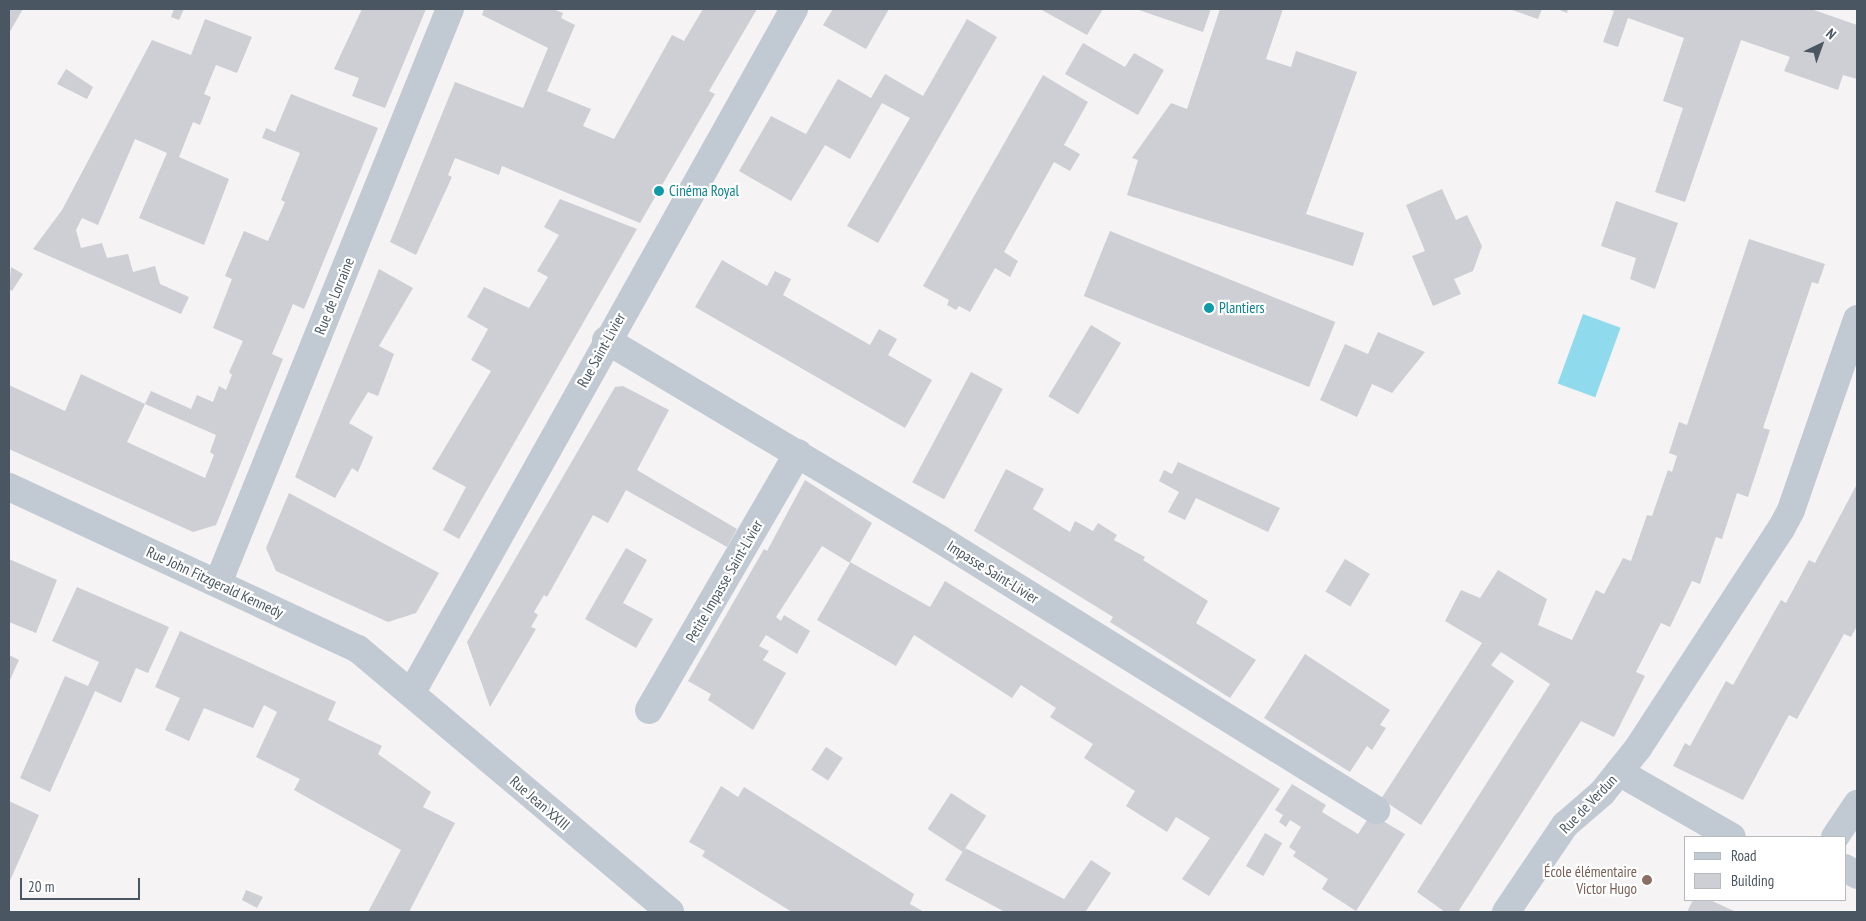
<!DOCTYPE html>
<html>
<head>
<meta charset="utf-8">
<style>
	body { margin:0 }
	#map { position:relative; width:1866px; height:921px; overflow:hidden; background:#f5f3f3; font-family:"PT Sans Narrow",sans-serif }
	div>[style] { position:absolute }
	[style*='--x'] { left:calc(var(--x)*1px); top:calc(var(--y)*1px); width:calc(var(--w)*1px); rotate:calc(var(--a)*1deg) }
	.water>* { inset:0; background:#90daee; transform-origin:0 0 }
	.building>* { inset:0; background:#cdcfd5; transform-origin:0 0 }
	.minor>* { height:28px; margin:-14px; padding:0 14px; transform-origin:14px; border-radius:14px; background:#c1cad2 }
	.dots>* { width:14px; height:14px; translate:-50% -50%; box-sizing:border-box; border:2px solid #fff; border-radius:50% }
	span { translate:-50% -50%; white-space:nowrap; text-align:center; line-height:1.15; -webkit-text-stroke:4.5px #fff; paint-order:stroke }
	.culture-label { font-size:15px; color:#0d838f }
	.left { translate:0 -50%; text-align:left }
	.street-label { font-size:15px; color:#4a5661 }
	.education-label { font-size:15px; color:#785e54 }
	.right { translate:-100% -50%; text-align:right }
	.frame { position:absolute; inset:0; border:10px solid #4a5661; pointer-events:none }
	.legend { position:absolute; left:1684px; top:836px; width:162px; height:65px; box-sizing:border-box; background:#fff; border:1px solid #b7bbc0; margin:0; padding:6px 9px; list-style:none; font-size:15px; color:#4a5661 }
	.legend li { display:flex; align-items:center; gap:10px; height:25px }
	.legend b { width:25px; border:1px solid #b7bbc0 }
	.north { position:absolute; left:1796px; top:20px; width:50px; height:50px; -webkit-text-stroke:4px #fff; paint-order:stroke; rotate:42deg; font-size:14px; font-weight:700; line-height:20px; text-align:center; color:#4a5661 }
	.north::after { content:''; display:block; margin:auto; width:18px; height:22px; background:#4a5661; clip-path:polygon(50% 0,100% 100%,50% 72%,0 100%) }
	.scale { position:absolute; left:20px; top:878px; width:120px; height:22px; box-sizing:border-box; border:2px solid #4a5661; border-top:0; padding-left:6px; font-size:15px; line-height:18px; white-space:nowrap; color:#4a5661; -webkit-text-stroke:4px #fff; paint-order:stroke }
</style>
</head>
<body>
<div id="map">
	<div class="water">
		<i style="left:1583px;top:314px;width:40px;height:74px;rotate:20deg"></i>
	</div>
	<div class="building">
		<i style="clip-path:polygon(9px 9px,23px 9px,9px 33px)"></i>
		<i style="clip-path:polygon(174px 9px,184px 9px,179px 20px,171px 17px)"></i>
		<i style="clip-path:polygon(362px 9px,426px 9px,385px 108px,352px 96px,359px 78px,334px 69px)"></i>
		<i style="clip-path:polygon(484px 9px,553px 9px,563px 13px,561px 18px,575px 25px,547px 91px,591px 109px,583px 126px,614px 139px,672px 35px,684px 41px,703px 9px,757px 9px,709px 91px,715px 94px,640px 223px,502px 166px,499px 175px,455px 158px,448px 175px,452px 177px,416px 255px,390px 242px,455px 82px,523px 108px,548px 48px,482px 15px)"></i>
		<i style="clip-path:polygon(833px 9px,889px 9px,866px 49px,823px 25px)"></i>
		<i style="clip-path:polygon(1040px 9px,1103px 9px,1087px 35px)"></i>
		<i style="clip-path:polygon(1136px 9px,1211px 9px,1203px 32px)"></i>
		<i style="clip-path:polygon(1220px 9px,1283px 9px,1266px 59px,1291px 67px,1296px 51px,1357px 72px,1306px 214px,1364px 233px,1353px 266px,1127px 195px,1138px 160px,1132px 158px,1171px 103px,1187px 109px)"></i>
		<i style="clip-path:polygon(1509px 9px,1542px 9px,1538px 19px)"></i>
		<i style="clip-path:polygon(1557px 9px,1568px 9px,1567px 13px)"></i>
		<i style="clip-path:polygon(1607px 9px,1811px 9px,1857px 25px,1857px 79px,1843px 75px,1838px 90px,1784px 71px,1790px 57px,1741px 40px,1685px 202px,1655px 192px,1683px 108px,1663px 101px,1684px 38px,1628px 18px,1618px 47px,1603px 42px,1614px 11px)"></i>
		<i style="clip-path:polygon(205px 19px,252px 37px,237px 73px,216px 65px,204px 94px,211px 97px,200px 125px,193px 122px,179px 157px,229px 179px,204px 245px,139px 218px,167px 153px,135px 139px,98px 225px,82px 218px,76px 230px,81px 248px,102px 243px,107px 258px,128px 254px,133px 272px,155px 266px,160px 284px,189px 297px,181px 314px,33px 249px,62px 210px,152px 40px,191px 55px)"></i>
		<i style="clip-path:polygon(967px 19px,997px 37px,878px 243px,847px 226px,910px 118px,882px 103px,850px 159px,825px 145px,791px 201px,739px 171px,771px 116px,806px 134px,838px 79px,871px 98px,885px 74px,923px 96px)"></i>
		<i style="clip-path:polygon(1083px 43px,1125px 67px,1134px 53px,1164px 70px,1138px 115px,1065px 74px)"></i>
		<i style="clip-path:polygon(66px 69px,93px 87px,87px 99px,57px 84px)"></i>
		<i style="clip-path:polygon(1043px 75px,1088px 102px,1064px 145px,1080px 154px,1070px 171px,1054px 162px,1004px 252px,1018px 261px,1010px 277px,995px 268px,970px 312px,959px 306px,956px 310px,947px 305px,949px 300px,923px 286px)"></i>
		<i style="clip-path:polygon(evenodd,291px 94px,378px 128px,304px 309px,293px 304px,272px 354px,283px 359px,216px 525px,193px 532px,9px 449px,9px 385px,65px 411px,81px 374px,145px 404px,151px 391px,191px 409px,197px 395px,213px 402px,219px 386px,226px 390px,232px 375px,229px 372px,243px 341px,213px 328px,232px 279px,225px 276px,244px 231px,268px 241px,285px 202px,281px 200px,300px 153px,262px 138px,266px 128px,275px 132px,291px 94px,145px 404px,216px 435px,210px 452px,214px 455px,205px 478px,127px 442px,145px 404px)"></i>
		<i style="clip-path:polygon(1442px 189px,1456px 220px,1467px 215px,1482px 246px,1473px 271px,1454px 279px,1461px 294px,1433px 306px,1412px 256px,1425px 251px,1406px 205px)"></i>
		<i style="clip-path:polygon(560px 199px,637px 229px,459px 539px,443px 530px,466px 487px,432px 469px,491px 371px,471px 360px,488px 329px,467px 317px,484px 287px,529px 308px,548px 277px,537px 271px,559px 235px,544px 227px)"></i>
		<i style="clip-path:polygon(1616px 201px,1678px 223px,1655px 289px,1630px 279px,1636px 258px,1601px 246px)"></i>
		<i style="left:1110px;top:231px;width:243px;height:70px;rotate:22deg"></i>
		<i style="clip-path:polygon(1749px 239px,1825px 264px,1818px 284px,1812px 282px,1763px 428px,1770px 430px,1748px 497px,1737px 493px,1722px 539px,1716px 537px,1700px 584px,1692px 581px,1670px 627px,1661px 623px,1636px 672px,1645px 676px,1614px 737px,1581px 721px,1458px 912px,1445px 912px,1417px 892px,1550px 684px,1501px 652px,1491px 665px,1514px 681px,1421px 825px,1381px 799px,1482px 643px,1445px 621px,1461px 590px,1480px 598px,1498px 570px,1547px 599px,1538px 625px,1572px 640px,1596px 590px,1604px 594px,1623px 558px,1631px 561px,1647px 515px,1652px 516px,1668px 470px,1672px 472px,1677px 456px,1669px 453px,1679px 422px,1687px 425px)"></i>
		<i style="clip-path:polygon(722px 260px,767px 286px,775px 271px,791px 279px,783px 295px,870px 345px,879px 329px,897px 339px,888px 355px,932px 380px,905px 428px,695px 307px)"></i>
		<i style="clip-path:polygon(11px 267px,23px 274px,12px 291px,9px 289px)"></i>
		<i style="clip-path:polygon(379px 269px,413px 288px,379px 346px,394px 354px,378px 396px,368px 392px,349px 423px,373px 437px,358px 472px,352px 468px,335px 498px,295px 477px)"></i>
		<i style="left:1091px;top:325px;width:35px;height:83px;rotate:31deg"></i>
		<i style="clip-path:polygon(1378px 332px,1425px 352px,1392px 393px,1372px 384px,1357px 417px,1320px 400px,1345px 344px,1368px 354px)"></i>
		<i style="left:971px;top:372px;width:36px;height:125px;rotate:28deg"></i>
		<i style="clip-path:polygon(623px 386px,669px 410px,637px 470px,737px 529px,727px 547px,626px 490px,608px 523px,593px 515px,547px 597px,544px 595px,534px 612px,538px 615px,531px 627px,536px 629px,490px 707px,467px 642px,615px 387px)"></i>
		<i style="clip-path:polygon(1178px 462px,1280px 508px,1268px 532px,1196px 498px,1185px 520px,1168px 512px,1179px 492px,1159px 481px,1164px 470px,1172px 474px)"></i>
		<i style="clip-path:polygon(1006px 469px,1044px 489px,1033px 509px,1070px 532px,1075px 521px,1093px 531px,1098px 523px,1117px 535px,1114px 540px,1145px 557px,1143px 560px,1208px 601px,1196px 623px,1256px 660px,1230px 698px,1110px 622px,1113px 617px,974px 531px)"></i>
		<i style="clip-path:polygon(805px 480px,872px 523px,850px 562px,930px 607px,945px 581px,1280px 789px,1209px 896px,1182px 879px,1210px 838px,1176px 817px,1167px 832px,1126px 806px,1135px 791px,1084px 758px,1093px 744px,1050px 717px,1056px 708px,1021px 685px,1012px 698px,914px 635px,896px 666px,817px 620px,850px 563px,822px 546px,776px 617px,781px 621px,784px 615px,810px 631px,797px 654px,766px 635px,759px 646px,769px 651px,763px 660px,786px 673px,753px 730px,708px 700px,711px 694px,688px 681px,764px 549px,767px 551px)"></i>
		<i style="clip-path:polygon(1857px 484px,1857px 626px,1851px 637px,1844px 634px,1797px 719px,1789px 715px,1743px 800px,1673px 766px,1685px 743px,1690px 746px,1726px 681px,1733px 685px,1781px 600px,1786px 603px,1809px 560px,1815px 563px)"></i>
		<i style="clip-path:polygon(289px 493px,439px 573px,416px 613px,388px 622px,276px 571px,266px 548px)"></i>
		<i style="clip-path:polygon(626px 548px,647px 560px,623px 603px,653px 619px,636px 648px,585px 619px)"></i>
		<i style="clip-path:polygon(9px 559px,57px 580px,36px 633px,9px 622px)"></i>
		<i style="left:1345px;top:559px;width:29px;height:38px;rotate:31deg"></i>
		<i style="clip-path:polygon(77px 587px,169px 627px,148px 673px,136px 668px,121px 703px,95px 691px,50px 792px,20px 778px,65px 676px,88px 686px,99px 662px,52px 641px)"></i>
		<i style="clip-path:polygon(180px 631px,336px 702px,328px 720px,382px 746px,378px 754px,431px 792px,423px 807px,455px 823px,409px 912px,368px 912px,401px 850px,294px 790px,300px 779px,256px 757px,277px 712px,264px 705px,253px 728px,204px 708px,189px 741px,165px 730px,180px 698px,155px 687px)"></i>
		<i style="clip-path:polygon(1305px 654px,1390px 710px,1380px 725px,1386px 728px,1372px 750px,1367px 746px,1350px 772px,1264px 718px)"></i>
		<i style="clip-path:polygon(9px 655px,19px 660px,9px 682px)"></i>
		<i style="left:826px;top:747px;width:20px;height:27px;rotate:33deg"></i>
		<i style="clip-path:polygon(1292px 784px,1326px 805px,1322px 812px,1358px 834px,1371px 814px,1405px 834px,1356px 911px,1322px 889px,1328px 879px,1293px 856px,1296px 852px,1289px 847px,1301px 827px,1290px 820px,1286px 827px,1279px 822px,1283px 815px,1275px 810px)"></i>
		<i style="clip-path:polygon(721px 786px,738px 797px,744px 787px,914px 894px,910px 904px,924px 912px,792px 912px,737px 878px,702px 856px,705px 851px,689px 842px)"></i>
		<i style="left:951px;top:793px;width:42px;height:43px;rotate:33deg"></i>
		<i style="clip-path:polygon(9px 801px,39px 815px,9px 883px)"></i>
		<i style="left:1265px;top:833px;width:20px;height:38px;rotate:30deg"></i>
		<i style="clip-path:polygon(965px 848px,1064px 899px,1091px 860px,1111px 873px,1086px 911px,1089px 912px,1005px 912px,945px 880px)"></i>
		<i style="clip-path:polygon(246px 890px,263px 897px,257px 908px,242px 900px)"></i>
		<i style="clip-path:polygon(1693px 900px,1710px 900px,1736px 912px,1687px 912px)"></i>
	</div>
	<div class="minor">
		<i style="--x:606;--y:340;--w:387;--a:30.8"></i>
		<i style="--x:938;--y:538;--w:516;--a:31.84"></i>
		<i style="--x:9;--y:487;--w:385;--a:24.9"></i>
		<i style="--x:358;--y:649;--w:408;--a:40.1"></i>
		<i style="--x:218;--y:583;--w:619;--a:-67.99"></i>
		<i style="--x:412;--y:692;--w:783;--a:-60.78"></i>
		<i style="--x:649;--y:710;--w:297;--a:-59.9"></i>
		<i style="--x:1619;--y:772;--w:130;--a:29.9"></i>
		<i style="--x:1835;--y:837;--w:40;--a:-56"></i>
		<i style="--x:1845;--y:868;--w:14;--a:30"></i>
		<i style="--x:1506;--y:912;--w:105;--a:-55.9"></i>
		<i style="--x:1565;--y:825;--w:49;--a:-40.9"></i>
		<i style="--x:1602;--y:793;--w:58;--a:-51.3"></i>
		<i style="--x:1638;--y:748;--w:262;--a:-56.9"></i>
		<i style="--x:1781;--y:529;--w:21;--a:-62"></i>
		<i style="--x:1791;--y:510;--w:202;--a:-70.9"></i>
	</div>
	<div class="dots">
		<i style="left:659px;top:191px;background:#0f9aa8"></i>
		<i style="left:1209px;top:308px;background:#0f9aa8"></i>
		<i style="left:1647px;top:880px;background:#8d6e63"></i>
	</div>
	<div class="culture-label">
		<span class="left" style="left:669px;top:191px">Cinéma Royal</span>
		<span class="left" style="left:1219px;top:308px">Plantiers</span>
	</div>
	<div class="street-label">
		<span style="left:334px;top:296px;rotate:-68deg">Rue de Lorraine</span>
		<span style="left:601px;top:350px;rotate:-61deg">Rue Saint-Livier</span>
		<span style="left:993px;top:572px;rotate:32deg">Impasse Saint-Livier</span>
		<span style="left:724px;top:581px;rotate:-60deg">Petite Impasse Saint-Livier</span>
		<span style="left:215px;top:582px;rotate:25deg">Rue John Fitzgerald Kennedy</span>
		<span style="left:540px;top:803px;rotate:41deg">Rue Jean XXIII</span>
		<span style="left:1588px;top:804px;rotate:-46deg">Rue de Verdun</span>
	</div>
	<div class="education-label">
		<span class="right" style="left:1637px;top:880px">École élémentaire<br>Victor Hugo</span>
	</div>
	<div class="frame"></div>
	<ul class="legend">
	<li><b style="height:6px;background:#c1cad2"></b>Road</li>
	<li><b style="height:14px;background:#cdcfd5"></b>Building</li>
	</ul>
	<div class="north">N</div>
	<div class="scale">20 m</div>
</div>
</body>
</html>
